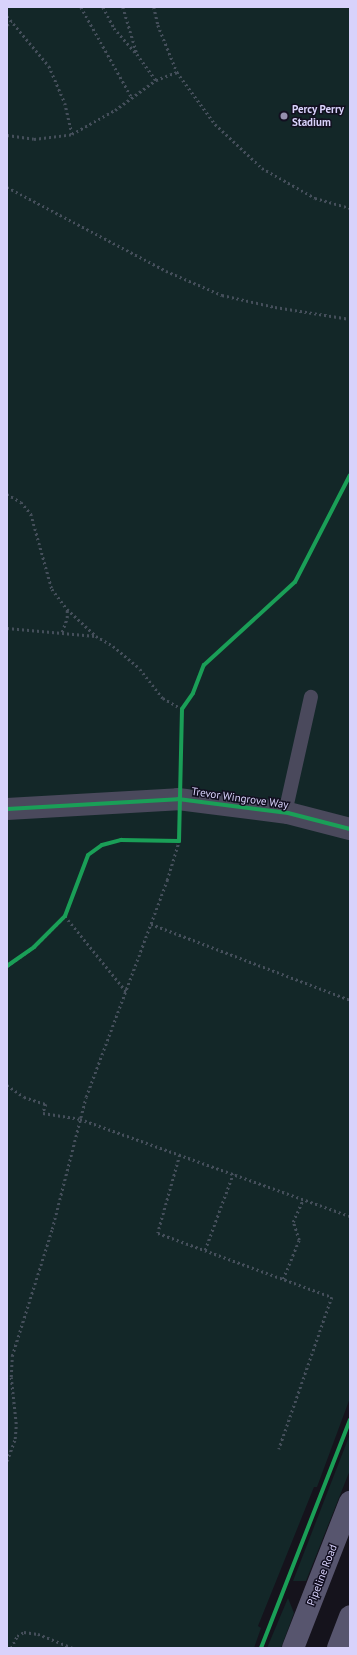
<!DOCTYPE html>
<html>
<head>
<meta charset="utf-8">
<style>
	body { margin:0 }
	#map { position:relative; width:357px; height:1655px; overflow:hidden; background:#15131c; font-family:"PT Sans",sans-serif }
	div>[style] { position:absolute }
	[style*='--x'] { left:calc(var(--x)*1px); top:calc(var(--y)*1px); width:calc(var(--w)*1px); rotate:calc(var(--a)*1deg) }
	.green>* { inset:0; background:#132728 }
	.path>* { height:2.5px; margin-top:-1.25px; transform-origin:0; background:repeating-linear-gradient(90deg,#454f5b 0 2px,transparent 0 5px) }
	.service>* { height:14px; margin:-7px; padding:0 7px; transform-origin:7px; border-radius:7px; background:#4a495c }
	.minor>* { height:22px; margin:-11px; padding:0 11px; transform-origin:11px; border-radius:11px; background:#4a495c }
	.secondary>* { height:22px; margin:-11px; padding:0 11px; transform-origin:11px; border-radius:11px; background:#57556e }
	.cycleway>* { height:4px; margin:-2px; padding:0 2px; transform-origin:2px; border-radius:2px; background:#1a9f57 }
	.dots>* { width:11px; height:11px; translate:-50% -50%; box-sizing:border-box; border:2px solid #120f20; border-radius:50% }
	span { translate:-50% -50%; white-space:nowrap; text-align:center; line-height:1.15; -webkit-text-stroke:3px #120f20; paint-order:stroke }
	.poi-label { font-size:11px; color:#d8d2fb; font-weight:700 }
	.left { translate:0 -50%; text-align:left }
	.street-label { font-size:11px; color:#d8d2fb }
	.frame { position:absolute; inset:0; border:8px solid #d8d2fb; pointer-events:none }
</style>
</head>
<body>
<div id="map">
	<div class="green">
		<i style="clip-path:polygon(7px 7px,350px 7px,350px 1398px,317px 1487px,314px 1487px,258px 1626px,261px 1628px,254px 1648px,7px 1648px)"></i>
		<i style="clip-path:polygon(350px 1434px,350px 1470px,306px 1581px,293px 1581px)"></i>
		<i style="clip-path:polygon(288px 1598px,294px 1613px,281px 1648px,267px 1648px)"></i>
	</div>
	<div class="path">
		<i style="--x:81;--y:7;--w:104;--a:60.7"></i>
		<i style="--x:103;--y:7;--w:24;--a:62"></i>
		<i style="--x:114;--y:28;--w:33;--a:49"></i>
		<i style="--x:123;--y:7;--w:49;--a:73.4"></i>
		<i style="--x:137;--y:54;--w:32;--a:54"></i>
		<i style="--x:156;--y:80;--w:22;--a:-21"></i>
		<i style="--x:154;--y:7;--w:18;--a:77"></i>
		<i style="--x:158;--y:25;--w:51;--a:68"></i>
		<i style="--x:177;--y:72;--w:64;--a:53.8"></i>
		<i style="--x:215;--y:124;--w:64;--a:43.1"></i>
		<i style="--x:262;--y:168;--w:61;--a:29.5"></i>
		<i style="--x:315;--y:198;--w:36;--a:16"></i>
		<i style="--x:7;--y:16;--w:65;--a:50"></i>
		<i style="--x:49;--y:66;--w:40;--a:66.6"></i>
		<i style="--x:65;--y:103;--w:32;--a:77"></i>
		<i style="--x:7;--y:25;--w:6;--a:-45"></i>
		<i style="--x:7;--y:135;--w:27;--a:8"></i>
		<i style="--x:34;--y:139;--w:38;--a:-7"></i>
		<i style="--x:72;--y:134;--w:49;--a:-29.2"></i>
		<i style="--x:115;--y:110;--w:51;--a:-36.2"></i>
		<i style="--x:7;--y:187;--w:180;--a:27.8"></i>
		<i style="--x:166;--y:271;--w:61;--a:23.2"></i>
		<i style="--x:222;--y:295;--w:54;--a:12.8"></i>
		<i style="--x:275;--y:307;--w:76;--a:9.1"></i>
		<i style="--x:7;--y:494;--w:16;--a:30"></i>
		<i style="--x:21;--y:502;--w:16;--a:50"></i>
		<i style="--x:31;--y:514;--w:78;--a:74.4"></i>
		<i style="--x:52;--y:589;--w:25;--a:53"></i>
		<i style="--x:67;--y:609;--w:40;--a:43"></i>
		<i style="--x:7;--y:628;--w:89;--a:5.1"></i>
		<i style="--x:96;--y:636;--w:20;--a:30"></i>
		<i style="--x:113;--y:646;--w:35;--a:40"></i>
		<i style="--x:140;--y:669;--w:37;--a:52"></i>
		<i style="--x:163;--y:698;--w:22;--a:30"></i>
		<i style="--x:62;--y:632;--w:15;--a:-70"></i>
		<i style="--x:67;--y:618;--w:8;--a:-90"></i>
		<i style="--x:151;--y:924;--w:213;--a:20.9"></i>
		<i style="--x:7;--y:966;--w:33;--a:-35"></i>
		<i style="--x:34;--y:947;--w:44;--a:-45"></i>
		<i style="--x:65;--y:916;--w:97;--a:50.9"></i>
		<i style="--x:7;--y:1085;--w:21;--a:35"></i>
		<i style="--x:24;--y:1097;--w:23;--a:18"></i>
		<i style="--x:46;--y:1104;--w:9;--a:108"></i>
		<i style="--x:43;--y:1113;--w:37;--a:9"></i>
		<i style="--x:80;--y:1119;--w:287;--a:19.8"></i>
		<i style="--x:180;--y:1155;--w:81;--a:105.8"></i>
		<i style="--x:158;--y:1233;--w:185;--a:20.2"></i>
		<i style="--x:332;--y:1297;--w:161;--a:109.2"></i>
		<i style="--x:205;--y:1250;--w:81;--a:-69.8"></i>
		<i style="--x:283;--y:1279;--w:42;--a:-67.7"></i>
		<i style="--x:299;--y:1240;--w:19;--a:-108"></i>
		<i style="--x:293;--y:1222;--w:24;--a:-66"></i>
		<i style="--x:7;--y:1461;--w:23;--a:-70"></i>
		<i style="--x:15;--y:1439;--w:15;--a:-86"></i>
		<i style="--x:16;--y:1424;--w:47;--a:-96.1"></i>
		<i style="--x:11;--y:1377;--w:21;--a:-87"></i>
		<i style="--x:12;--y:1356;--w:133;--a:-72.5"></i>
		<i style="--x:52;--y:1229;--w:136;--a:-75.6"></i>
		<i style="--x:86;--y:1097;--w:232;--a:-69.5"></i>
		<i style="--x:167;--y:880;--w:41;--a:-72.9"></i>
		<i style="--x:11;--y:1648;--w:13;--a:-63"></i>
		<i style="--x:17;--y:1636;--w:8;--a:-30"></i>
		<i style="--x:24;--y:1632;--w:14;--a:8"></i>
		<i style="--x:38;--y:1634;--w:38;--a:22"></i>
	</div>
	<div class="service">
		<i style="--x:285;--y:813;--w:119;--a:-77.4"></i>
	</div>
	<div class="minor">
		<i style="--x:7;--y:809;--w:171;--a:-3.3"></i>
		<i style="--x:178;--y:799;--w:111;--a:7.3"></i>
		<i style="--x:288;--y:813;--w:64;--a:14.5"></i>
	</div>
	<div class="secondary">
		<i style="--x:293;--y:1648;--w:157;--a:-68.7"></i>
		<i style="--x:338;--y:1648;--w:34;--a:-69"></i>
	</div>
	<div class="cycleway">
		<i style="--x:7;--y:809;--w:171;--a:-3.3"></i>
		<i style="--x:178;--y:799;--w:111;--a:7.3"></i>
		<i style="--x:288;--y:813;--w:64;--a:14.5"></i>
		<i style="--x:7;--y:966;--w:33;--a:-35"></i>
		<i style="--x:34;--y:947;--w:44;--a:-45"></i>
		<i style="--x:65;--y:916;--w:65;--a:-69.3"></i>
		<i style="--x:88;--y:855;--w:17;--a:-36"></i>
		<i style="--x:102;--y:845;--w:20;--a:-15"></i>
		<i style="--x:121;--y:840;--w:58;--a:1"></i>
		<i style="--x:179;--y:841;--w:132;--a:-88.7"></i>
		<i style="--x:182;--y:709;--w:19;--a:-55"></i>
		<i style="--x:193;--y:693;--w:30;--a:-69"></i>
		<i style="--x:204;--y:665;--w:123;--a:-42.4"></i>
		<i style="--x:295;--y:582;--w:120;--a:-62.8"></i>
		<i style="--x:261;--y:1648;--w:245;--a:-68.7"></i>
	</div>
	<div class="dots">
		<i style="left:284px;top:116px;background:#948fad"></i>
	</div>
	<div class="poi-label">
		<span class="left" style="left:292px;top:116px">Percy Perry<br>Stadium</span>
	</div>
	<div class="street-label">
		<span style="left:240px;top:798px;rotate:8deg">Trevor Wingrove Way</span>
		<span style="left:322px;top:1575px;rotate:-69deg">Pipeline Road</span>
	</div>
	<div class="frame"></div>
</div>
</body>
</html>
